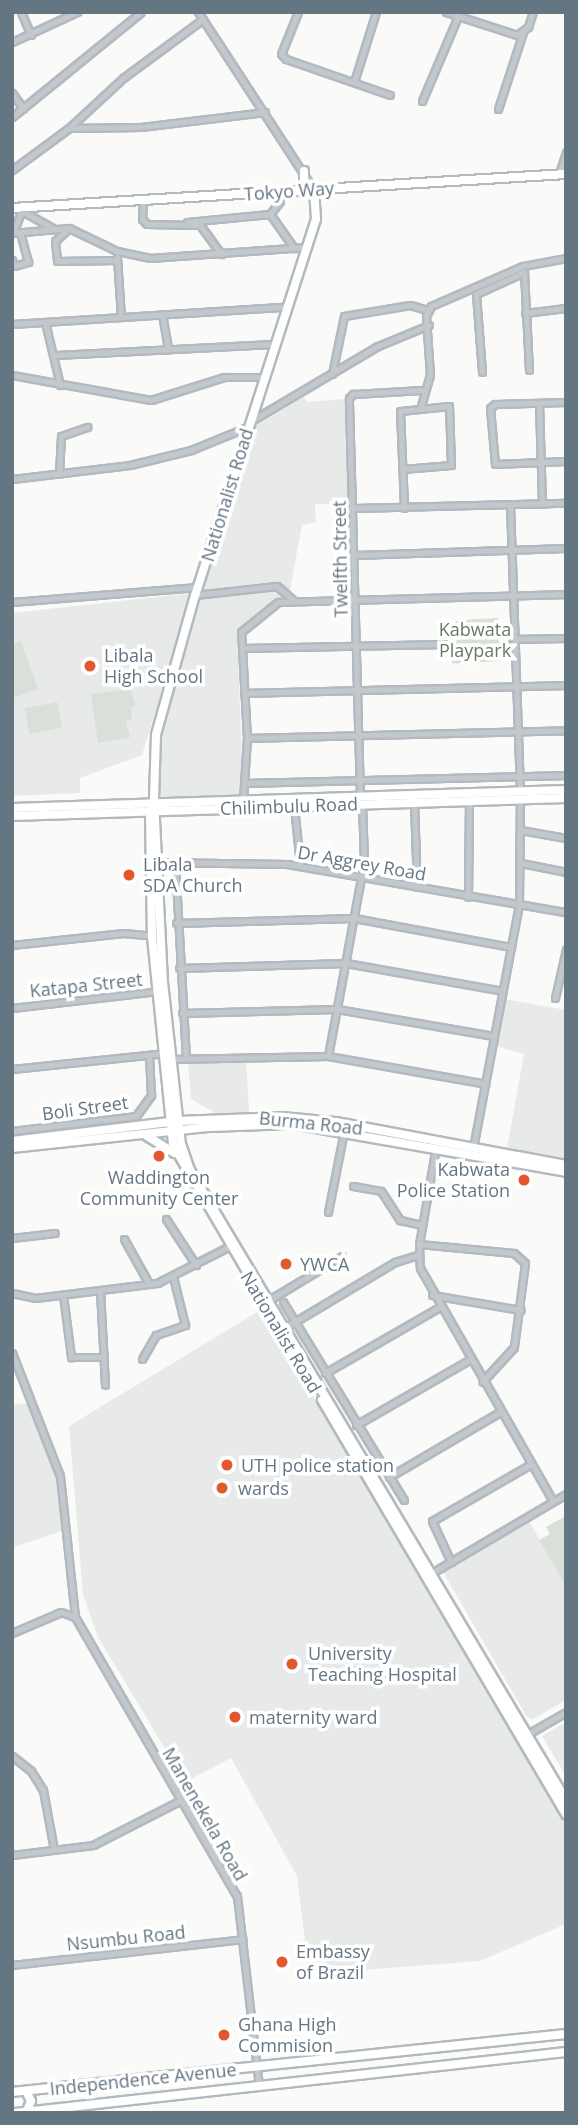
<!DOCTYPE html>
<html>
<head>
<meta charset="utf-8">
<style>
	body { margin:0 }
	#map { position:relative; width:578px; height:2125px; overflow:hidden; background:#fafaf8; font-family:"Open Sans",sans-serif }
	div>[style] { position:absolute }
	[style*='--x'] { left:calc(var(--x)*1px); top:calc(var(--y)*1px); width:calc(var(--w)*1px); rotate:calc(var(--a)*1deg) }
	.built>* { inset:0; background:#e8e9e9 }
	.green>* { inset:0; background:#dadfd7; transform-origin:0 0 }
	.roads { filter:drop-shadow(2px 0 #b3babf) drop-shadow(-2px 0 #b3babf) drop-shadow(0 2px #b3babf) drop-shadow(0 -2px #b3babf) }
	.street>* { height:5px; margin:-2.5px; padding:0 2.5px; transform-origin:2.5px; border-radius:2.5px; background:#c3c8cc }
	.secondary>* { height:8px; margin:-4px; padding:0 4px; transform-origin:4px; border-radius:4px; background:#fff }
	.dots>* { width:19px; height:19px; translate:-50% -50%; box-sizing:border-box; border:4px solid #fff; border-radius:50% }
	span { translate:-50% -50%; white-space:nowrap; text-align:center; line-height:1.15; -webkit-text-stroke:7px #fff; paint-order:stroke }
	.street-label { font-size:18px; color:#657683 }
	.park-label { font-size:18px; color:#687a64 }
	.poi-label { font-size:18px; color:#657683 }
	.left { translate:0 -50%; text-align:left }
	.right { translate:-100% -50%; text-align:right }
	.frame { position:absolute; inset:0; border:14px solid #657683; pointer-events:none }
</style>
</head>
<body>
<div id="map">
	<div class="built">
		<i style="clip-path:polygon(304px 397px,307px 402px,345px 399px,351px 504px,315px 504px,316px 522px,302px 525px,290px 590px,237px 632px,243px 782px,240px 796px,158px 800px,155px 762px,160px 719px,256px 426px)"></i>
		<i style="clip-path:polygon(192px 593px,142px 755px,80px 778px,80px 793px,12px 796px,12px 613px)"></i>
		<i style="clip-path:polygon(503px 999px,566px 1010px,566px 1160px,507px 1148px,524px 1054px,496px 1046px)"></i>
		<i style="clip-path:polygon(246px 1060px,249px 1112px,217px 1114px,191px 1099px,188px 1064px)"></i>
		<i style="clip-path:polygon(262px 1309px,566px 1826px,566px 1924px,480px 1961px,309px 1974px,297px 1876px,231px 1758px,185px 1782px,98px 1637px,83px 1595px,69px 1426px)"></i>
		<i style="clip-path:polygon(29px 1403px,56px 1471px,64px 1530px,12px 1548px,12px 1405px)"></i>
		<i style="clip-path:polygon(528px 1519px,566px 1586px,566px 1700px,533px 1719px,527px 1717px,443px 1572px)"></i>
		<i style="clip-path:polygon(566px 1722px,566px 1776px,542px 1736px)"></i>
	</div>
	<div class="green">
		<i style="left:498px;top:618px;width:43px;height:48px;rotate:87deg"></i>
		<i style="clip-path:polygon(21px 641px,38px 689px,12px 698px,12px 644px)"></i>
		<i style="clip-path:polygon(131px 689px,135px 705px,131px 708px,132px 718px,126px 721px,130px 737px,98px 743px,91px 694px)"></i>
		<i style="left:57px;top:702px;width:26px;height:33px;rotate:79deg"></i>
		<i style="clip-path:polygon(566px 1516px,566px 1586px,539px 1540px,550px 1534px,546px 1527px)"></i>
	</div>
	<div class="roads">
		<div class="street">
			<i style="--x:21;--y:12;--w:25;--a:67"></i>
			<i style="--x:198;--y:12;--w:212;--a:56.9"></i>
			<i style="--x:298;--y:12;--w:45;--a:112"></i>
			<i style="--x:281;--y:54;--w:7;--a:45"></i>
			<i style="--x:286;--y:59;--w:110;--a:19.1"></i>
			<i style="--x:446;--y:12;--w:75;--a:17.9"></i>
			<i style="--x:517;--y:35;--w:14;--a:-36"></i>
			<i style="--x:528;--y:27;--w:16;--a:-72"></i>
			<i style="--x:12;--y:42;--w:72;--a:-24.8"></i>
			<i style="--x:354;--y:82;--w:73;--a:-72.6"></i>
			<i style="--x:12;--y:93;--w:19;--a:54"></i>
			<i style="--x:422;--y:101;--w:92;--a:-67"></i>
			<i style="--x:498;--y:109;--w:81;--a:-72"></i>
			<i style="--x:12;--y:117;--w:166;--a:-39.1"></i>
			<i style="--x:69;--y:128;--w:72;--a:-0.8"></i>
			<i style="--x:141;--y:127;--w:125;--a:-6.9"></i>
			<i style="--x:12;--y:170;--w:71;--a:-36.4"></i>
			<i style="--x:69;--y:128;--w:74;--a:-42.8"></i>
			<i style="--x:123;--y:78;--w:99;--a:-36.4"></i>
			<i style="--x:559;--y:174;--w:23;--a:-72"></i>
			<i style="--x:143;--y:200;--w:19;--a:93"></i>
			<i style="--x:142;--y:219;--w:7;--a:45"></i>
			<i style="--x:147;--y:224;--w:53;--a:1.1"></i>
			<i style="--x:200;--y:225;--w:36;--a:54"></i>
			<i style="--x:22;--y:211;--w:37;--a:29"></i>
			<i style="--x:270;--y:214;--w:16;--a:-52"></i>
			<i style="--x:280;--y:201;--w:9;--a:-96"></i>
			<i style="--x:187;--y:222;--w:83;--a:-5.5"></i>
			<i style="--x:270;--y:214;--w:42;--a:54.8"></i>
			<i style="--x:69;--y:228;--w:19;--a:137"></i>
			<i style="--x:55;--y:241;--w:20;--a:84"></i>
			<i style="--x:57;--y:261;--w:60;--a:-1"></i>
			<i style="--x:12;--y:233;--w:57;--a:-5"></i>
			<i style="--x:69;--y:228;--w:53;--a:25.6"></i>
			<i style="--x:117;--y:251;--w:34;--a:12"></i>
			<i style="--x:150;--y:258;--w:156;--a:-4"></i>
			<i style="--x:13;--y:233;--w:25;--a:-69"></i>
			<i style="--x:117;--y:257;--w:60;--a:86.2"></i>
			<i style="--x:12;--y:260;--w:6;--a:72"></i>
			<i style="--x:14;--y:266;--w:15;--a:-16"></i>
			<i style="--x:28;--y:262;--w:31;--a:-105"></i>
			<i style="--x:524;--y:272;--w:98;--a:87.1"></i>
			<i style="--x:525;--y:313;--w:41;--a:-7"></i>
			<i style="--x:162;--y:314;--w:36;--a:80"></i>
			<i style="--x:45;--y:322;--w:65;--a:76.6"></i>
			<i style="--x:12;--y:324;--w:273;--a:-3.6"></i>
			<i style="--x:56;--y:355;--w:217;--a:-2.9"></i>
			<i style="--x:482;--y:372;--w:78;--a:-94.4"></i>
			<i style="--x:476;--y:294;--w:53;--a:-24.6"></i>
			<i style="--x:332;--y:374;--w:59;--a:-78.3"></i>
			<i style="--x:344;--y:316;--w:67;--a:-9.5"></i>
			<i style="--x:410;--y:305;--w:19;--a:16"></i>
			<i style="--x:12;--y:375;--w:141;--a:10.2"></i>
			<i style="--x:151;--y:400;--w:77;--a:-17.5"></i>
			<i style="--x:224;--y:377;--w:39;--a:0"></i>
			<i style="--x:566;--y:402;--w:71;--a:178.4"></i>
			<i style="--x:495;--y:404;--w:6;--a:141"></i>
			<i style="--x:490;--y:408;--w:56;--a:84.9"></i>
			<i style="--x:495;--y:464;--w:71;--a:-2.4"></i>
			<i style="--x:539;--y:403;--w:101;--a:88.3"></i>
			<i style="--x:421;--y:406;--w:32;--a:-74"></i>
			<i style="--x:430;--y:375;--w:59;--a:-93.9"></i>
			<i style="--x:426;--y:316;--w:11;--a:-63"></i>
			<i style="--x:431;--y:306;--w:100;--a:-23.5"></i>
			<i style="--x:523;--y:266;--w:44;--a:-10.5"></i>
			<i style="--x:251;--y:421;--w:147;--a:-30.6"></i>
			<i style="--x:378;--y:346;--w:55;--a:-22.4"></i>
			<i style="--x:403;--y:469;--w:48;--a:-4.8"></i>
			<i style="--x:451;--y:465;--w:59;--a:-91.9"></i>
			<i style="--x:449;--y:406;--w:49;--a:174.2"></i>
			<i style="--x:400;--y:411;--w:97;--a:87.6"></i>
			<i style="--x:59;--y:474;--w:38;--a:-87"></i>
			<i style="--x:61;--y:436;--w:28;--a:-19"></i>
			<i style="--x:12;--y:479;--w:119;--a:-6.8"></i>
			<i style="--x:130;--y:465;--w:63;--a:-13.8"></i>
			<i style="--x:191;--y:450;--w:61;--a:-22.3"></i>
			<i style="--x:510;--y:505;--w:287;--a:88"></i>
			<i style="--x:354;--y:508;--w:212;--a:-1.4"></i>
			<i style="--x:355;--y:555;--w:211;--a:-1.9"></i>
			<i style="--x:195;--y:595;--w:82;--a:-6.3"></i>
			<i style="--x:277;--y:586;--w:21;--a:41"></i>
			<i style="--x:12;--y:602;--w:186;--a:-4.6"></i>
			<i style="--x:512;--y:639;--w:54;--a:-1.1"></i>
			<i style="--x:242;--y:648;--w:204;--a:-1.1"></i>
			<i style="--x:244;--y:693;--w:322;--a:-1.4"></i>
			<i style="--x:247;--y:738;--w:319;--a:-1.4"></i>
			<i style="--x:246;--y:783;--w:320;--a:-1.4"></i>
			<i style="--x:360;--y:797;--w:399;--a:-91.6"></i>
			<i style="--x:349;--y:398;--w:6;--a:-45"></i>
			<i style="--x:353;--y:394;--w:70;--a:-3.3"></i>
			<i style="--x:243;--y:800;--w:62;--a:-86.3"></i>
			<i style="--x:247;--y:738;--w:106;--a:-93.2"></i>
			<i style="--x:241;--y:632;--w:48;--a:-39"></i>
			<i style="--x:278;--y:602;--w:288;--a:-1.6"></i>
			<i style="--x:414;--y:802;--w:85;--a:88"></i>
			<i style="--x:294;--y:806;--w:59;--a:84.2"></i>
			<i style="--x:520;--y:830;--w:47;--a:9.9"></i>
			<i style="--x:157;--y:862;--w:130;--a:0.9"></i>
			<i style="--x:287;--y:864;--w:283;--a:9.8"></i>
			<i style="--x:175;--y:862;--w:196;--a:86.8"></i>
			<i style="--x:521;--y:863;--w:46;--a:11.3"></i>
			<i style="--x:468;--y:897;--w:96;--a:-89.4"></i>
			<i style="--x:176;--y:923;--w:178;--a:-1.6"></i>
			<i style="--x:354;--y:918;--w:160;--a:10.5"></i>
			<i style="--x:12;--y:945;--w:112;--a:-6.2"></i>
			<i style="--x:123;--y:933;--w:37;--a:5"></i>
			<i style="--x:179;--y:968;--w:167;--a:-1.7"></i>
			<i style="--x:346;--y:963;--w:159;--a:10.1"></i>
			<i style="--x:555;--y:998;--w:50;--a:-77.3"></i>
			<i style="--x:12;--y:1008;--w:149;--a:-6.6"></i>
			<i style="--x:182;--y:1013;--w:155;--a:-1.5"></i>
			<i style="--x:337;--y:1009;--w:159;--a:9.8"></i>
			<i style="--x:328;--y:1056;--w:198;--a:-79.5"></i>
			<i style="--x:364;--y:861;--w:58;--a:-92"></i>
			<i style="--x:170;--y:1059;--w:158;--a:-1.1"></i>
			<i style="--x:328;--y:1056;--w:160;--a:10"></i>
			<i style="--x:12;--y:1069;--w:155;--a:-5.9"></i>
			<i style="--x:12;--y:1131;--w:125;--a:-6.9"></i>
			<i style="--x:136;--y:1116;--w:26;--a:-54"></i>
			<i style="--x:151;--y:1095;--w:40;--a:-92.9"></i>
			<i style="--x:436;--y:1146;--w:99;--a:99.8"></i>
			<i style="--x:419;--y:1244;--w:24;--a:88"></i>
			<i style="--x:420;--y:1268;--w:268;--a:60.3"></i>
			<i style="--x:473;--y:1148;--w:248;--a:-79.3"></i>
			<i style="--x:519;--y:904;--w:105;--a:-89.5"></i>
			<i style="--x:353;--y:1186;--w:28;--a:10"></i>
			<i style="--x:381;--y:1191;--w:35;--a:57"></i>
			<i style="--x:400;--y:1220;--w:23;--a:13"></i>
			<i style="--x:328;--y:1212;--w:83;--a:-78.8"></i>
			<i style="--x:166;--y:1219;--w:55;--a:56.9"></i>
			<i style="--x:12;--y:1238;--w:43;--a:-6.6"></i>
			<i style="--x:124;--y:1239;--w:51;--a:60.9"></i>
			<i style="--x:419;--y:1244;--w:95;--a:5.4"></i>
			<i style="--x:514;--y:1253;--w:15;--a:42"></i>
			<i style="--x:525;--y:1263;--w:85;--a:97.5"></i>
			<i style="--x:514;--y:1347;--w:47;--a:132.4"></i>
			<i style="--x:100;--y:1290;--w:95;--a:87"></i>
			<i style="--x:12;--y:1293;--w:24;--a:12"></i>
			<i style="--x:35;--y:1298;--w:123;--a:-7"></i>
			<i style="--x:157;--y:1283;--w:84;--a:-26.9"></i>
			<i style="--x:63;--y:1295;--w:63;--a:82.6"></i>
			<i style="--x:71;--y:1357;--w:32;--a:0"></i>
			<i style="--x:432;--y:1295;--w:90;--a:9.6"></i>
			<i style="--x:269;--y:1300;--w:85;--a:-31.1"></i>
			<i style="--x:283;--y:1302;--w:232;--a:58.6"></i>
			<i style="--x:286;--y:1327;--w:127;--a:-30.8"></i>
			<i style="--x:395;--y:1262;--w:24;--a:-17"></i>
			<i style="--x:12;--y:1353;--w:132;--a:68.7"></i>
			<i style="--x:60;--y:1476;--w:142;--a:83.9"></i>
			<i style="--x:75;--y:1617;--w:323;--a:59.9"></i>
			<i style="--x:237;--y:1896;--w:191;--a:83.4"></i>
			<i style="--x:142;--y:1359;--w:28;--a:-60"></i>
			<i style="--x:156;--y:1335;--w:31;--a:-19"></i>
			<i style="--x:185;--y:1325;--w:49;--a:-104"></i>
			<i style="--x:325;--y:1373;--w:133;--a:-29.9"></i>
			<i style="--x:356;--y:1425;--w:130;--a:-29.9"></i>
			<i style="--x:389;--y:1477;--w:129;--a:-30.4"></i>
			<i style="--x:451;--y:1562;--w:45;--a:-114.9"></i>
			<i style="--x:432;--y:1521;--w:114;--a:-29.9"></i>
			<i style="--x:430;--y:1574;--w:158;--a:-30.5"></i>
			<i style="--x:12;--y:1633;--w:53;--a:-23.2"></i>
			<i style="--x:61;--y:1612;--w:15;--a:20"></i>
			<i style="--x:526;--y:1735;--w:46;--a:-29.9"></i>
			<i style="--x:12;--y:1756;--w:24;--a:38"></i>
			<i style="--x:31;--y:1771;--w:22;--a:58"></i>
			<i style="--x:43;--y:1790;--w:61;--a:79.6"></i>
			<i style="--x:12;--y:1855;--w:82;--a:-7"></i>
			<i style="--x:93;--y:1845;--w:99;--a:-27.1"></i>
			<i style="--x:12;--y:1965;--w:232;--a:-6.4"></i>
		</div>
		<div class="secondary">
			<i style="--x:314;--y:190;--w:29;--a:86"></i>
			<i style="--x:316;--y:219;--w:395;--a:107.8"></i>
			<i style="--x:195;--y:595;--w:145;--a:105.6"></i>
			<i style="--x:156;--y:735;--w:64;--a:91.8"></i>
			<i style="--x:154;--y:799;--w:183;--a:87.2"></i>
			<i style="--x:163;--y:982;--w:163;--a:83.7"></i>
			<i style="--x:181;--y:1144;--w:28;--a:71"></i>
			<i style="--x:190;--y:1170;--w:734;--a:59.17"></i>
			<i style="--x:299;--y:191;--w:8;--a:-50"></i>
			<i style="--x:304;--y:185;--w:14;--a:-90"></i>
			<i style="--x:12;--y:208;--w:555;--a:-3.51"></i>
			<i style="--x:154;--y:803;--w:10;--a:114"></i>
			<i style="--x:150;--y:812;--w:125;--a:89.1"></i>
			<i style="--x:152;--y:937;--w:209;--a:84.2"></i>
			<i style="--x:173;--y:1145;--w:265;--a:59.7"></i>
			<i style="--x:12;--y:808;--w:554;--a:-1.86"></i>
			<i style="--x:12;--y:816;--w:554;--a:-1.86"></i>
			<i style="--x:147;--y:1136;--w:32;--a:32"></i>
			<i style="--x:12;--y:1141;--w:167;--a:-6.9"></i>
			<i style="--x:178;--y:1121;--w:104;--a:-2.2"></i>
			<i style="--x:282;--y:1117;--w:54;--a:5.3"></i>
			<i style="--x:336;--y:1122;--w:234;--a:10.6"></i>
			<i style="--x:12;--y:1148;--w:199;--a:-6.1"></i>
			<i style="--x:210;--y:1127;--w:82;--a:-2.1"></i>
			<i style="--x:292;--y:1124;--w:278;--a:9.9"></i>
			<i style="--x:322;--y:1400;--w:481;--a:59.5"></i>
			<i style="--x:26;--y:2091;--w:11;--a:63"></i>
			<i style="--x:31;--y:2101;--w:11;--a:112"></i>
			<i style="--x:12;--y:2092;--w:557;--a:-5.98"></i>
			<i style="--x:15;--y:2113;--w:554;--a:-6.32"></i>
		</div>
	</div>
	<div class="dots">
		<i style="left:90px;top:666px;background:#e4572e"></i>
		<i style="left:129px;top:875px;background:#e4572e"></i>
		<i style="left:159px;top:1156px;background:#e4572e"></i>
		<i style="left:524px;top:1180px;background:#e4572e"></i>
		<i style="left:286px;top:1264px;background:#e4572e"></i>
		<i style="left:227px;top:1465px;background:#e4572e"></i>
		<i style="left:222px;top:1488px;background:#e4572e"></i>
		<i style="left:292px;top:1664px;background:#e4572e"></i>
		<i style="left:235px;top:1717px;background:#e4572e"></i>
		<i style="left:282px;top:1962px;background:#e4572e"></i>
		<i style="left:224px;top:2035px;background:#e4572e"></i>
	</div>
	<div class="street-label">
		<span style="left:289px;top:191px;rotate:-4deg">Tokyo Way</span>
		<span style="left:227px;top:495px;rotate:-73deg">Nationalist Road</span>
		<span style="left:340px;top:559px;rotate:-91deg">Twelfth Street</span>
		<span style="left:289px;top:806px;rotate:-2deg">Chilimbulu Road</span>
		<span style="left:362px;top:863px;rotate:10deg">Dr Aggrey Road</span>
		<span style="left:86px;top:985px;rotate:-6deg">Katapa Street</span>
		<span style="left:85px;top:1108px;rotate:-8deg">Boli Street</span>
		<span style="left:311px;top:1123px;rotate:6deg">Burma Road</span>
		<span style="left:281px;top:1332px;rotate:59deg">Nationalist Road</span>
		<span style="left:205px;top:1814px;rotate:60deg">Manenekela Road</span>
		<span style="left:126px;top:1938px;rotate:-6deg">Nsumbu Road</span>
		<span style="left:143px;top:2079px;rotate:-6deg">Independence Avenue</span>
	</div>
	<div class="park-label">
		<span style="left:475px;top:640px">Kabwata<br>Playpark</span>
	</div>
	<div class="poi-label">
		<span class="left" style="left:104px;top:666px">Libala<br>High School</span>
		<span class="left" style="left:143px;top:875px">Libala<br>SDA Church</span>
		<span class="right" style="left:510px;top:1180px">Kabwata<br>Police Station</span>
		<span style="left:159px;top:1188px">Waddington<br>Community Center</span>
		<span class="left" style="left:300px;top:1264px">YWCA</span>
		<span class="left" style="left:241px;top:1465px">UTH police station</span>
		<span class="left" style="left:238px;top:1488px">wards</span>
		<span class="left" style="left:308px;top:1664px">University<br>Teaching Hospital</span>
		<span class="left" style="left:249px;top:1717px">maternity ward</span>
		<span class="left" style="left:296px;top:1962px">Embassy<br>of Brazil</span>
		<span class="left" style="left:238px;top:2035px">Ghana High<br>Commision</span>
	</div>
	<div class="frame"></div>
</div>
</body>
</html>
